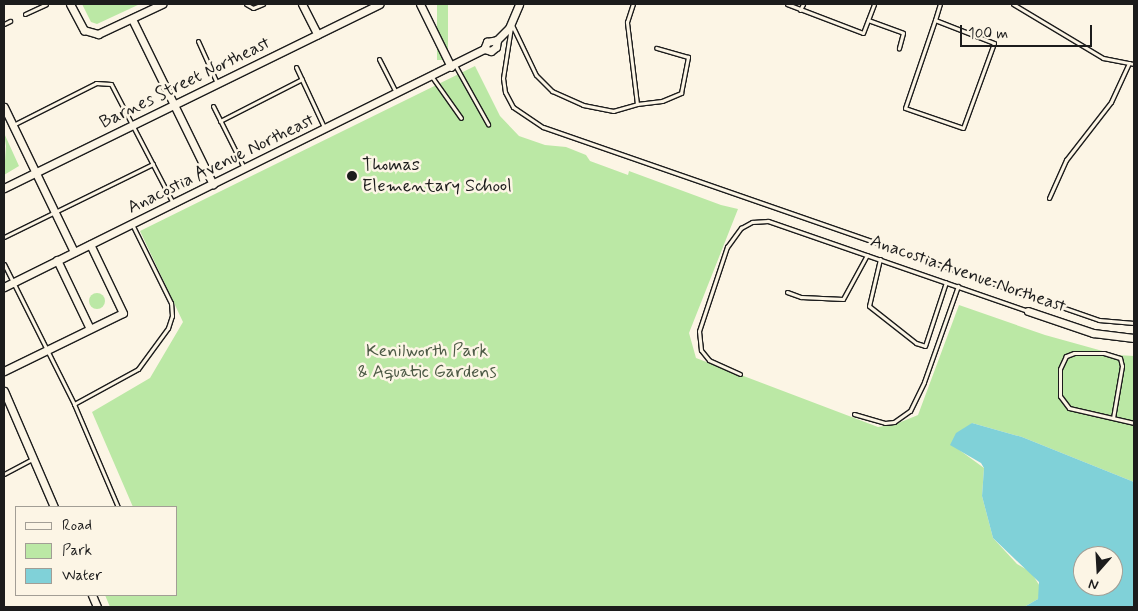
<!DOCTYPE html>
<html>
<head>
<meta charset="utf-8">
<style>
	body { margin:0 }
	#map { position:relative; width:1138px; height:611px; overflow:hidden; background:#fcf5e5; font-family:Mynerve,sans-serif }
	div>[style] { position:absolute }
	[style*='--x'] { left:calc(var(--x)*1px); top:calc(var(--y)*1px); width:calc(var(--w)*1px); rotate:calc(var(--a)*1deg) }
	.green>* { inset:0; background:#bbe8a5; transform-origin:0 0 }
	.round { border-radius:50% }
	.water>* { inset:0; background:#80d1d8 }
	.roads { filter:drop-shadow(1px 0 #1c1c1c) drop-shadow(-1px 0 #1c1c1c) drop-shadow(0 1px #1c1c1c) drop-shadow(0 -1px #1c1c1c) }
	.lane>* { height:3px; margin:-1.5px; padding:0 1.5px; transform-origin:1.5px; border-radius:1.5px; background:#fcf5e5 }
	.street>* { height:7px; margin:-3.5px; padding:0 3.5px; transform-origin:3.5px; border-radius:3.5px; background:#fcf5e5 }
	.dots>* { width:14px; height:14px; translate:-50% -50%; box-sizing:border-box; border:2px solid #fcf5e5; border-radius:50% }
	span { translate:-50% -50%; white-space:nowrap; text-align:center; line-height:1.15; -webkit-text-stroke:5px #fcf5e5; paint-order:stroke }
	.street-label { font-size:18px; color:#1c1c1c }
	.poi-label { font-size:18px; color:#1c1c1c }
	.left { translate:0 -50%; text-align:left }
	.park-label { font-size:18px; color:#4c5945 }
	.frame { position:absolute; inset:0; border:5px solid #1c1c1c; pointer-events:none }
	.legend { position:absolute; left:15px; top:506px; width:162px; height:90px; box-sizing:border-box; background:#fcf5e5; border:1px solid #a29e95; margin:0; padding:6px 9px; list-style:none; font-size:15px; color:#1c1c1c }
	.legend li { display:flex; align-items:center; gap:10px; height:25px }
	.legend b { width:25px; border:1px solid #a29e95 }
	.north { position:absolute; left:1073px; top:546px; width:50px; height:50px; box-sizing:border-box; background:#fcf5e5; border:1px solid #a29e95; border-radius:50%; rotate:199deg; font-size:14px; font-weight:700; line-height:20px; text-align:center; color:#1c1c1c }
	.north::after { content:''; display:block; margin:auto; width:18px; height:22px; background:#1c1c1c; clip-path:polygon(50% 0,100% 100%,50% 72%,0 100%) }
	.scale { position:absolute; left:960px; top:25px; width:132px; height:22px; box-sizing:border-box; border:2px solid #1c1c1c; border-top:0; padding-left:6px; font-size:15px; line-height:18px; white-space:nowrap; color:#1c1c1c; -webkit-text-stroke:4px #fcf5e5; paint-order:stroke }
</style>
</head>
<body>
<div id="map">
	<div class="green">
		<i style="clip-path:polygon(82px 4px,140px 4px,97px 24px,91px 22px)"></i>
		<i style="left:437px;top:4px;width:11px;height:56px"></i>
		<i style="clip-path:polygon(475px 66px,500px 116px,519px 136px,545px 145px,566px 147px,586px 155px,590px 161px,628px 175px,629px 171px,721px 205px,738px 209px,689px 333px,696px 358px,878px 427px,896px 424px,918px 415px,959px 305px,1045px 335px,1117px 355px,1134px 356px,1134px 482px,1022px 437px,972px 423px,958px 449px,984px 468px,982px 496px,993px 538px,1017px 564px,1031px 572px,1041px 588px,1038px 599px,1024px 607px,110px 607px,105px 595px,176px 595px,176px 507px,133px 507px,92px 412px,150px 378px,183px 322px,140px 231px)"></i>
		<i style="clip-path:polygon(4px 133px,19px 166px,4px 175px,6px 146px)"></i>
		<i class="round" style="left:89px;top:293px;width:16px;height:16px"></i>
	</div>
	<div class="water">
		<i style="clip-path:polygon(evenodd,972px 423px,1022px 437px,1134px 482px,1134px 607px,1024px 607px,1038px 599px,1039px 582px,993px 538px,982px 496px,984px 468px,981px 463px,950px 445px,956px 433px,972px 423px,1083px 556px,1113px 556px,1113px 586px,1083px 586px,1083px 556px)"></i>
	</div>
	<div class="roads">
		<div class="lane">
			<i style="--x:246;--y:4;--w:8;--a:30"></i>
			<i style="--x:253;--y:8;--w:11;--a:-22"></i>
			<i style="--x:787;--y:4;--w:81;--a:20.9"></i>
			<i style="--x:863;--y:33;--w:31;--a:-69"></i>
			<i style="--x:1013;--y:4;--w:105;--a:31"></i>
			<i style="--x:1103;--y:58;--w:32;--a:11"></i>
			<i style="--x:800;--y:10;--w:7;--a:-63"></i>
			<i style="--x:25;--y:14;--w:23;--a:-25"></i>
			<i style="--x:868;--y:20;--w:37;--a:20"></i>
			<i style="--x:903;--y:33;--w:16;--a:105"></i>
			<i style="--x:935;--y:20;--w:63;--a:21.3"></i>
			<i style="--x:994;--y:43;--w:90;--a:110"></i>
			<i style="--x:963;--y:128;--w:61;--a:-161"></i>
			<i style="--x:905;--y:108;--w:93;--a:-71.2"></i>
			<i style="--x:935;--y:20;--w:17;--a:-73"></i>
			<i style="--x:4;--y:24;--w:7;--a:-27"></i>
			<i style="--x:512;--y:25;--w:55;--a:64.4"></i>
			<i style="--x:536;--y:75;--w:23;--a:45"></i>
			<i style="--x:552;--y:91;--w:34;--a:24"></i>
			<i style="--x:583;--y:105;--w:31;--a:11"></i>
			<i style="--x:613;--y:111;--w:25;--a:-16"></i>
			<i style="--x:637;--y:104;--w:83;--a:-97"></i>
			<i style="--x:627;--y:22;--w:19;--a:-72"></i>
			<i style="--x:511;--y:27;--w:52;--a:98.9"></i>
			<i style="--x:503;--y:78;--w:14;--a:82"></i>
			<i style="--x:505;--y:92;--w:17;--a:62"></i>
			<i style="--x:513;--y:107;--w:36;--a:34"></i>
			<i style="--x:543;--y:127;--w:589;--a:19.14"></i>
			<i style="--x:1099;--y:320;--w:35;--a:5"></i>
			<i style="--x:198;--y:41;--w:46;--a:65.7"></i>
			<i style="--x:379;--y:59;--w:37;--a:63"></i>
			<i style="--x:455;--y:65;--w:68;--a:60.8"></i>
			<i style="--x:296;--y:67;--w:66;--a:65"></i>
			<i style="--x:432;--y:77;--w:50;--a:54.7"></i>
			<i style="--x:637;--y:104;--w:25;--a:-7"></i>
			<i style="--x:662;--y:101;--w:21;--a:-23"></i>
			<i style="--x:681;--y:93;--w:37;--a:-79"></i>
			<i style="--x:688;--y:57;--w:33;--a:-164"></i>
			<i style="--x:213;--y:106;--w:69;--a:63.4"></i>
			<i style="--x:220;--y:121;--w:92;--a:-27.1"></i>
			<i style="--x:13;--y:125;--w:93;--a:-26.8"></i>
			<i style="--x:96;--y:83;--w:15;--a:4"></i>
			<i style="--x:111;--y:84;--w:134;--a:62.5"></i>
			<i style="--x:1049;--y:198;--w:42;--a:-65.9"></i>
			<i style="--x:1066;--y:160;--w:73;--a:-52.2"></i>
			<i style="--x:1111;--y:102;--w:43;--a:-65.2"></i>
			<i style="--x:4;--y:237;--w:166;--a:-26.1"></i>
			<i style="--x:880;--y:259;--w:48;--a:103.2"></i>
			<i style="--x:869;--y:306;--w:60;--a:38.2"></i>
			<i style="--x:916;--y:343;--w:9;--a:18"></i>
			<i style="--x:925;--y:346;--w:67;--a:-71.8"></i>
			<i style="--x:4;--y:264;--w:157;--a:63.4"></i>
			<i style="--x:74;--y:404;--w:112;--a:66.9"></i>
			<i style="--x:787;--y:292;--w:15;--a:20"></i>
			<i style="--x:801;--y:297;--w:42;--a:2.7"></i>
			<i style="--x:843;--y:299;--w:50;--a:-61.4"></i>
			<i style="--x:740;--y:374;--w:34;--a:-156"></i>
			<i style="--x:709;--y:360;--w:13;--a:-129"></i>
			<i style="--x:701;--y:350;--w:19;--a:-96"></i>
			<i style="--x:699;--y:331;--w:89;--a:-71.6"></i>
			<i style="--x:727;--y:247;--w:24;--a:-54"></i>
			<i style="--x:741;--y:228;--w:13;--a:-29"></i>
			<i style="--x:752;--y:222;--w:16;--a:-4"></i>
			<i style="--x:768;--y:221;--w:275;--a:19.1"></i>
			<i style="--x:74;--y:404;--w:73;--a:-28.7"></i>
			<i style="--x:138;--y:369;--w:51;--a:-53.8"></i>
			<i style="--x:168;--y:328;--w:13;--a:-72"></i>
			<i style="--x:172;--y:316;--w:13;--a:-94"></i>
			<i style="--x:171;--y:303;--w:88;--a:-116.3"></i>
			<i style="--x:854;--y:414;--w:32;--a:16"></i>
			<i style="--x:885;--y:423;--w:9;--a:-6"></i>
			<i style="--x:894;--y:422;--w:19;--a:-35"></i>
			<i style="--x:910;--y:411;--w:32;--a:-64"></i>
			<i style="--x:924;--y:382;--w:102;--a:-70.5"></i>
			<i style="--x:1113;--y:418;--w:53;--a:-80.2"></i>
			<i style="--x:1122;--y:366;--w:8;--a:-104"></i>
			<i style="--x:1120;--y:358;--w:17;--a:-163"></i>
			<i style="--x:1104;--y:353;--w:30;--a:180"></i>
			<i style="--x:1074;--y:353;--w:9;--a:159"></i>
			<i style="--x:1066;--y:356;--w:14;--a:115"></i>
			<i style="--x:1060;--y:369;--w:27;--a:90"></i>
			<i style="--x:1060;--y:396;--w:15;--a:53"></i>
			<i style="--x:1069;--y:408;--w:67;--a:13"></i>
			<i style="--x:4;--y:474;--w:32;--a:-28"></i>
		</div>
		<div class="street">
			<i style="--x:70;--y:4;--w:30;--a:62"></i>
			<i style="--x:84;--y:30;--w:15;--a:16"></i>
			<i style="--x:98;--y:34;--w:71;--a:-25.1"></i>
			<i style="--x:302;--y:4;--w:34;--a:63"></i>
			<i style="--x:420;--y:4;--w:70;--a:63.8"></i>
			<i style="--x:132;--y:19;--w:184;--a:63.9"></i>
			<i style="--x:484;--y:49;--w:8;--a:-67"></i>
			<i style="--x:487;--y:42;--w:10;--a:-11"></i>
			<i style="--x:497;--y:40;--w:17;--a:-45"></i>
			<i style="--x:509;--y:28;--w:26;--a:-67"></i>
			<i style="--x:4;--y:107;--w:161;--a:64.2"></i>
			<i style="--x:4;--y:188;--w:418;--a:-26.1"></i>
			<i style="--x:57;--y:260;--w:76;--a:64.4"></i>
			<i style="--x:4;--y:287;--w:536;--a:-26.37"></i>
			<i style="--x:484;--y:49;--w:7;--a:16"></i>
			<i style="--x:491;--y:51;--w:6;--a:-39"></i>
			<i style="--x:496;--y:47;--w:7;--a:-82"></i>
			<i style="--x:1028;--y:311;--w:69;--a:18.7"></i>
			<i style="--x:1093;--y:333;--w:41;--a:7"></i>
			<i style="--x:4;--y:371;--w:132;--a:-26"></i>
			<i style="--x:123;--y:313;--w:76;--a:-115.6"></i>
			<i style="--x:4;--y:391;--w:126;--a:66.7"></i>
			<i style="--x:92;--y:595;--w:13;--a:67"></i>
		</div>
	</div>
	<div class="dots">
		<i style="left:352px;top:176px;background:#1c1c1c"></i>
	</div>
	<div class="street-label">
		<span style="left:185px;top:83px;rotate:-26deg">Barnes Street Northeast</span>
		<span style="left:221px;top:164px;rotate:-26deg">Anacostia Avenue Northeast</span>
		<span style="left:968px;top:274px;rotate:19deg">Anacostia Avenue Northeast</span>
	</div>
	<div class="poi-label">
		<span class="left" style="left:362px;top:176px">Thomas<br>Elementary School</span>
	</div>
	<div class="park-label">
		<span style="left:427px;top:362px">Kenilworth Park<br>&amp; Aquatic Gardens</span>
	</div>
	<div class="frame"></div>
	<ul class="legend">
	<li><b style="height:6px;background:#fcf5e5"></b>Road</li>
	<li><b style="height:14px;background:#bbe8a5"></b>Park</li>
	<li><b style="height:14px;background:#80d1d8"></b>Water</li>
	</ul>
	<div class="north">N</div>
	<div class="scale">100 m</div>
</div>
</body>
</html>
